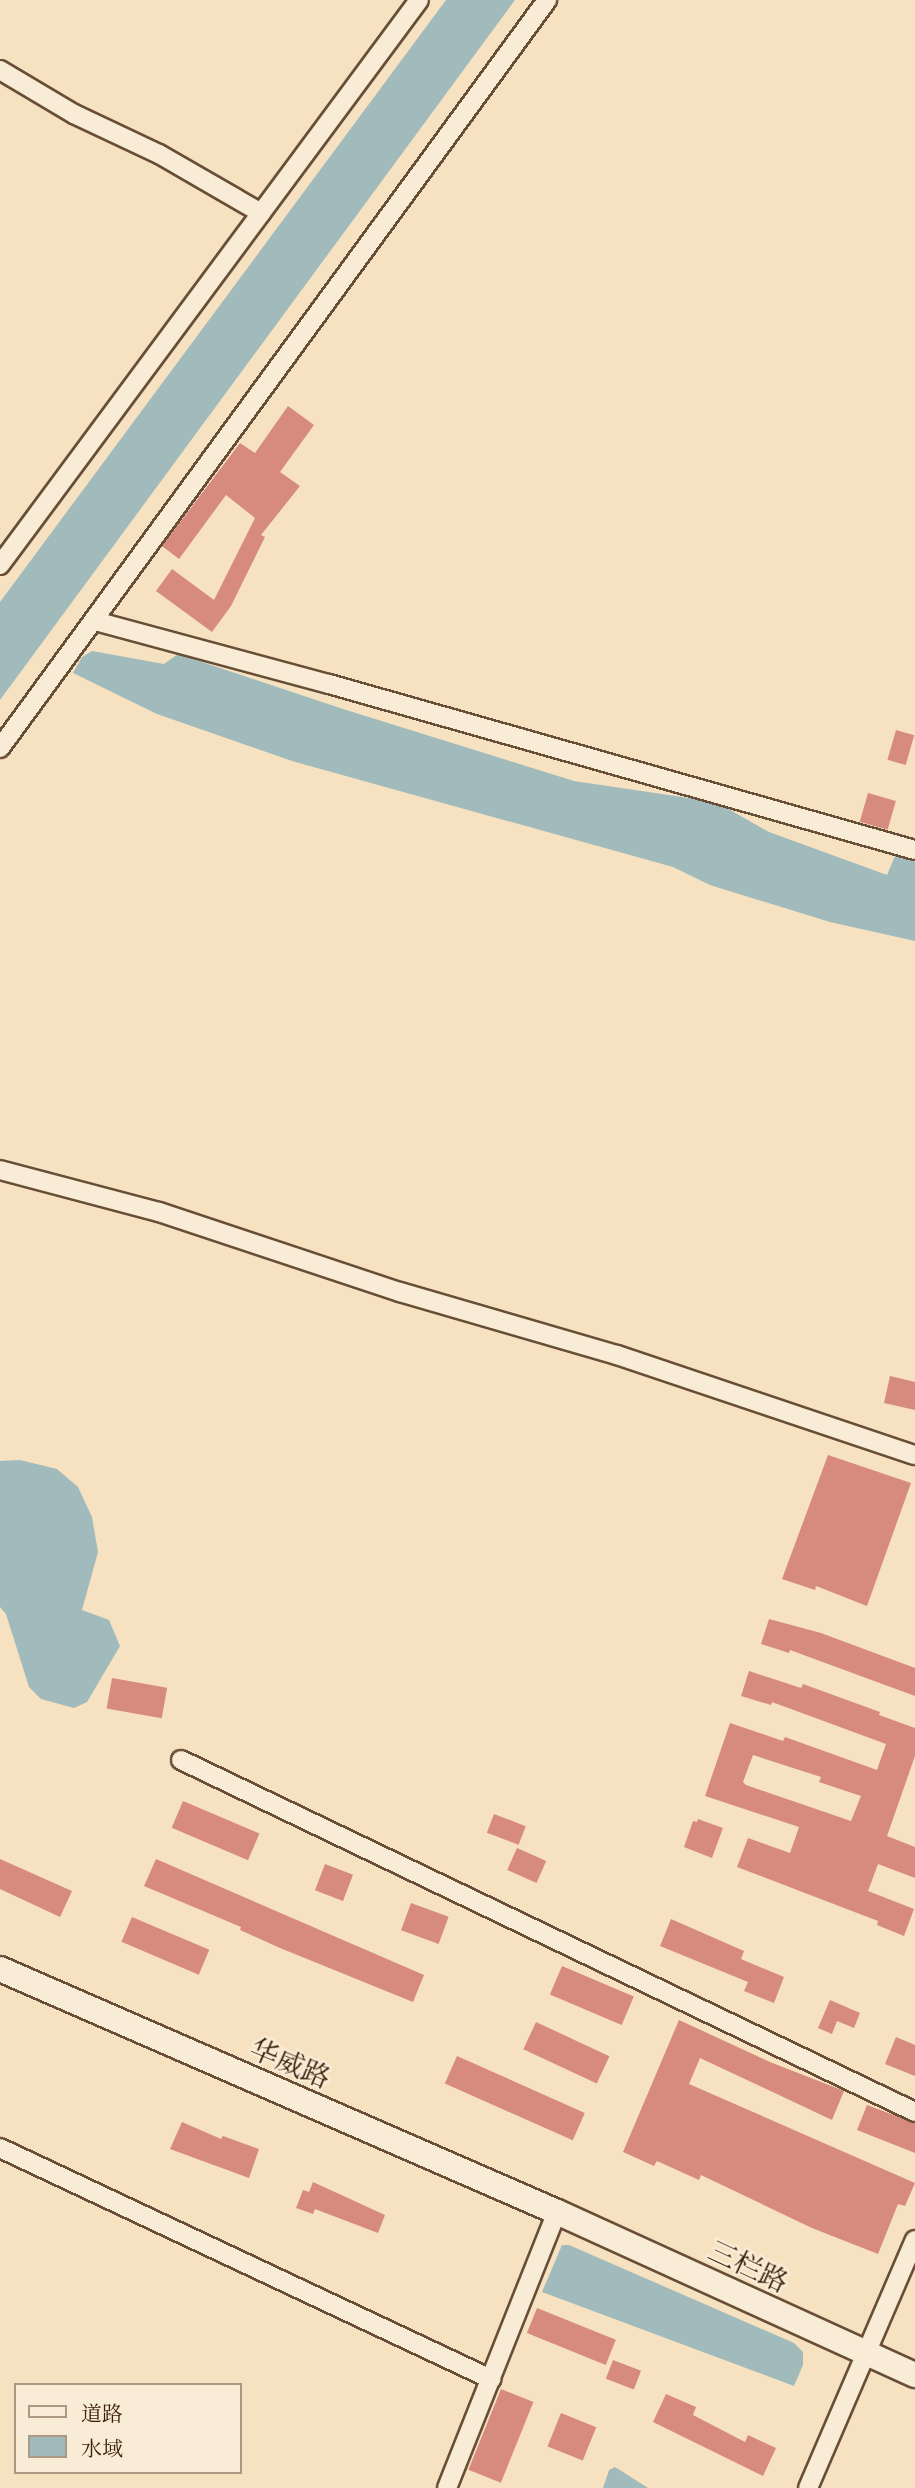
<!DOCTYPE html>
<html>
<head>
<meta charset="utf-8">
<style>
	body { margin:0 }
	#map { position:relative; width:915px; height:2488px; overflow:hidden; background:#f6e1c0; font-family:"IM FELL Great Primer","Noto Serif SC",serif }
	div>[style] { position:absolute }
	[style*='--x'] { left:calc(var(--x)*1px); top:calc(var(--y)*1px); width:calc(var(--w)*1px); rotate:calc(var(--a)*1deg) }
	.water>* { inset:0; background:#a1bbbc }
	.building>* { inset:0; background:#d78b7e; transform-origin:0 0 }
	.roads { filter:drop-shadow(2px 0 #684e36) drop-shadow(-2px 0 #684e36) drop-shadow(0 2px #684e36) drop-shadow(0 -2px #684e36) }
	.street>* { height:18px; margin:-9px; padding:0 9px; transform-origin:9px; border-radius:9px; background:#f9ecd6 }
	.secondary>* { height:24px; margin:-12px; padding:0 12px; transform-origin:12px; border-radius:12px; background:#f9ecd6 }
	span { translate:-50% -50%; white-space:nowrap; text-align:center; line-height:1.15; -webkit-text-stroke:5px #f9ecd6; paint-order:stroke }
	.street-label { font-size:28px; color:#381d08 }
	.legend { position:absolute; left:14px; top:2383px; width:228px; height:91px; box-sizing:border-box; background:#f9ecd6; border:2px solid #ac9984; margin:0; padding:9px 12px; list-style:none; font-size:21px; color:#381d08 }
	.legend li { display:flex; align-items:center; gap:14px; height:35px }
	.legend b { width:35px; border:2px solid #ac9984 }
</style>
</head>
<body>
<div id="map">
	<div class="water">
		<i style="clip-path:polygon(446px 0,515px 0,0 700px,0 602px)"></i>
		<i style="clip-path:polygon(92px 651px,164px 664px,178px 654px,343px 709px,574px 781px,716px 802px,769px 832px,887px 875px,895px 856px,915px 862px,915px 941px,830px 922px,710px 885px,673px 867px,292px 761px,157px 714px,73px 673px,82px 657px)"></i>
		<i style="clip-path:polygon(20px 1460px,57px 1469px,78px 1487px,92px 1517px,98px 1552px,82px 1610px,109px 1620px,120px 1646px,87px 1702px,74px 1708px,41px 1699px,29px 1687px,6px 1614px,0 1607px,0 1461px)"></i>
		<i style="clip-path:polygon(562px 2245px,569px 2245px,794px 2343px,803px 2352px,803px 2365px,794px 2386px,542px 2292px)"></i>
		<i style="clip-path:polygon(615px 2467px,648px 2488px,603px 2488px,609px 2470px)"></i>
	</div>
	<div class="building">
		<i style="clip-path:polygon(288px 406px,314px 425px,280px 472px,300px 486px,261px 535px,265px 537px,231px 606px,212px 632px,156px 591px,172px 569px,214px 600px,255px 518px,226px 495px,179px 559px,162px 546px,240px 443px,255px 453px)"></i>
		<i style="left:896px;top:730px;width:19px;height:31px;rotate:16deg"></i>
		<i style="left:868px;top:793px;width:29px;height:30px;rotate:16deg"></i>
		<i style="clip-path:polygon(890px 1376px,915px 1382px,915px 1410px,884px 1403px)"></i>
		<i style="clip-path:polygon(828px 1455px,911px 1483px,867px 1606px,816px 1586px,815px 1590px,782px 1579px)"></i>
		<i style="clip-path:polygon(769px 1619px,821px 1633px,915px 1668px,915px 1696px,790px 1650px,789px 1653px,761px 1644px)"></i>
		<i style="clip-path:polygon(evenodd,749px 1671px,801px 1688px,803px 1684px,880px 1712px,879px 1715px,915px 1728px,915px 1756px,887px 1836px,915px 1847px,915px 1878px,878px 1864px,868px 1891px,914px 1909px,904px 1936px,877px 1925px,878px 1921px,737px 1867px,748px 1838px,790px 1853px,799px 1827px,705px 1796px,730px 1723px,783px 1741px,785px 1737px,877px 1770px,886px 1744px,772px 1702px,771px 1705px,741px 1696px,749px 1671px,753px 1755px,821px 1777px,819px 1782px,861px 1796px,851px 1821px,746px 1785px,743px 1782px,753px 1755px)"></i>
		<i style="left:112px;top:1678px;width:56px;height:31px;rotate:10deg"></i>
		<i style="left:183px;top:1801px;width:83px;height:29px;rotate:23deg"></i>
		<i style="left:494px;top:1814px;width:34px;height:20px;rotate:21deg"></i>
		<i style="clip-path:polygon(698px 1819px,723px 1828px,712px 1858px,684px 1847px,693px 1821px,697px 1822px)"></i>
		<i style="left:517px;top:1848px;width:32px;height:24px;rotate:24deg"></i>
		<i style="clip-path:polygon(0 1859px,72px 1891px,60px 1917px,0 1889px)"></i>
		<i style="clip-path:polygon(156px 1859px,424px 1975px,413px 2002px,280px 1948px,240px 1930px,241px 1927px,144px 1886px)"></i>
		<i style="left:325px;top:1864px;width:30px;height:28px;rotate:21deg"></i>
		<i style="left:411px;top:1903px;width:40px;height:29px;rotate:20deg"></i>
		<i style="left:132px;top:1917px;width:84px;height:27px;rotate:23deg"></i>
		<i style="clip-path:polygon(671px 1919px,744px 1951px,741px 1959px,784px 1977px,774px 2003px,744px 1991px,748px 1982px,660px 1946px)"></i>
		<i style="left:562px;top:1966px;width:78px;height:31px;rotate:23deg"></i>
		<i style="clip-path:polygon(830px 2000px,860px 2013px,854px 2028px,837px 2021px,832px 2034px,818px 2028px)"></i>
		<i style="clip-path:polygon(679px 2020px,770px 2062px,844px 2091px,832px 2120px,700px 2058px,689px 2084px,915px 2183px,905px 2206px,898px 2204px,878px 2254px,812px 2228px,701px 2175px,699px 2180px,657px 2161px,654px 2166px,623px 2152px)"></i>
		<i style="left:536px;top:2022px;width:81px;height:30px;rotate:25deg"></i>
		<i style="clip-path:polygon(896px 2037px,915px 2045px,915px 2076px,885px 2064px)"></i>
		<i style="left:457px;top:2056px;width:140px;height:30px;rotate:24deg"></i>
		<i style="clip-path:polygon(867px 2105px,915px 2123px,915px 2153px,857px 2130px)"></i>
		<i style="clip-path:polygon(182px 2122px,221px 2139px,223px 2136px,259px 2149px,249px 2178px,170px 2149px)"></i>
		<i style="clip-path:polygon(313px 2182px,385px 2215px,378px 2233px,315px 2209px,313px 2214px,296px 2208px,303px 2190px,309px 2192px)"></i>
		<i style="left:537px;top:2308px;width:85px;height:27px;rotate:22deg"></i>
		<i style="left:613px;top:2360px;width:30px;height:20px;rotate:21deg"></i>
		<i style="left:501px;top:2389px;width:35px;height:87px;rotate:22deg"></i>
		<i style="clip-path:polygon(666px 2394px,696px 2407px,693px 2415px,745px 2442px,748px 2435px,776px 2448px,763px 2476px,653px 2422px)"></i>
		<i style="left:561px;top:2413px;width:38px;height:36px;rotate:22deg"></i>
	</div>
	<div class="roads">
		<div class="street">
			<i style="--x:0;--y:70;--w:86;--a:30.7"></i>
			<i style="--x:74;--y:114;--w:94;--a:25.2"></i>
			<i style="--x:159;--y:154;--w:118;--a:30"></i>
			<i style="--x:0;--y:565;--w:703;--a:-53.44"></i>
			<i style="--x:95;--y:621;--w:242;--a:15.1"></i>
			<i style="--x:329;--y:684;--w:609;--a:15.82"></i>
			<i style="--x:0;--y:748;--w:927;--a:-53.82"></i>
			<i style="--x:0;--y:1170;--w:164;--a:14.8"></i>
			<i style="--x:159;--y:1212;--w:254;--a:18.4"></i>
			<i style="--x:400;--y:1292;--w:226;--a:16.2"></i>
			<i style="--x:617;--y:1355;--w:314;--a:18.6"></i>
			<i style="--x:181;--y:1760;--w:814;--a:25.62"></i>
			<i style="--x:0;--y:2148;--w:543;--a:25.2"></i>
			<i style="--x:447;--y:2488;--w:297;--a:-68.3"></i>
			<i style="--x:808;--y:2488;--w:270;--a:-66.7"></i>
		</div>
		<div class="secondary">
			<i style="--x:0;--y:1969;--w:608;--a:23.57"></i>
			<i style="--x:557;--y:2212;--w:393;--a:24.5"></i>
		</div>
	</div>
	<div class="street-label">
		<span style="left:290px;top:2064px;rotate:23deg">华威路</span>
		<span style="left:748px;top:2267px;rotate:25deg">三栏路</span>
	</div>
	<ul class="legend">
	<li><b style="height:9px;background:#f9ecd6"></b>道路</li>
	<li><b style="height:19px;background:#a1bbbc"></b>水域</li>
	</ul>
</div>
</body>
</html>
